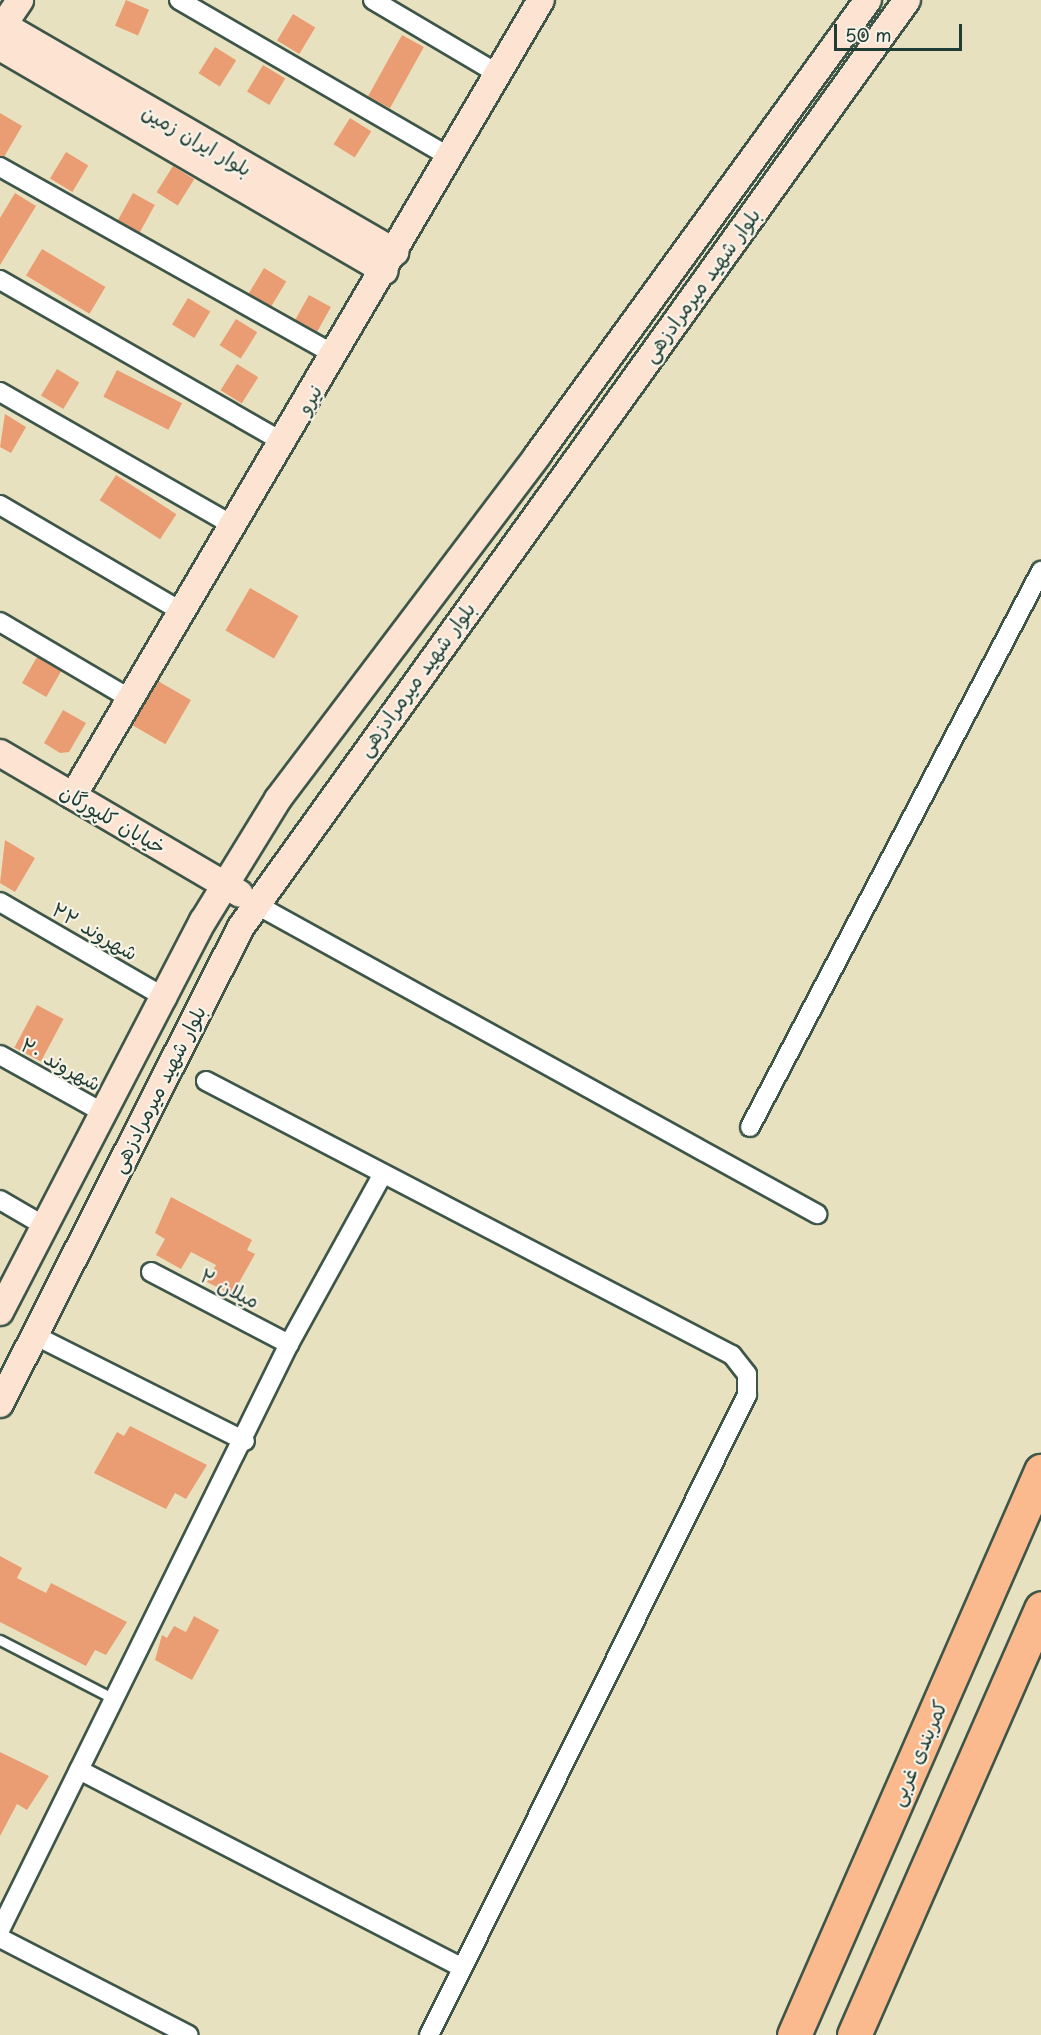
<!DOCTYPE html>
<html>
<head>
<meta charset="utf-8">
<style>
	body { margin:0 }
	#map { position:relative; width:1041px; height:2035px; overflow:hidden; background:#e8e1bf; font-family:"Playpen Sans","Playpen Sans Arabic",sans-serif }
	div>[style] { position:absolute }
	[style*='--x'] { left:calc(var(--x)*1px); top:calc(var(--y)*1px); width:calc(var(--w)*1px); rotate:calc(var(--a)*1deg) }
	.building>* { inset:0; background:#ea9d73; transform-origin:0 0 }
	.roads { filter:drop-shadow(2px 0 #3d5649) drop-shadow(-2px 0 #3d5649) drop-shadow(0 2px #3d5649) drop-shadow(0 -2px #3d5649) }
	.lane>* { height:9px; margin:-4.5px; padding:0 4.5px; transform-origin:4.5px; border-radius:4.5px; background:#fff }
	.street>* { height:18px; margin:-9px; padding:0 9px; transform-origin:9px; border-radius:9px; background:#fff }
	.secondary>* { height:26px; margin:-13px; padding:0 13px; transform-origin:13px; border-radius:13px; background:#fde3d1 }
	.highway>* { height:33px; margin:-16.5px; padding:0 16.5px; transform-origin:16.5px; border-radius:16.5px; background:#fbba8d }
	span { translate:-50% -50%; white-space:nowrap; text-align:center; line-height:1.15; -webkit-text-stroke:4.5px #f7f3e8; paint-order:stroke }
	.street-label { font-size:20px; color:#1f3d34 }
	.scale { position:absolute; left:834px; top:24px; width:128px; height:27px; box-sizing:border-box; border:3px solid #1f3d34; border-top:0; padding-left:8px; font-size:18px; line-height:21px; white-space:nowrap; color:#1f3d34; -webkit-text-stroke:4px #f7f3e8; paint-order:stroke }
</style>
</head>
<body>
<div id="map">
	<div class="building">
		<i style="left:126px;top:0;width:25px;height:28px;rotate:23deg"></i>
		<i style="left:293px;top:14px;width:26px;height:31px;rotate:31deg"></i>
		<i style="left:402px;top:35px;width:25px;height:70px;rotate:29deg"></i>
		<i style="left:215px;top:47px;width:25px;height:31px;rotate:32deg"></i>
		<i style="left:263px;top:65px;width:26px;height:31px;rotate:31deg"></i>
		<i style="clip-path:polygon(0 113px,22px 126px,4px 157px,0 156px)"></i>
		<i style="left:350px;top:118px;width:25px;height:31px;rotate:32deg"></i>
		<i style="left:66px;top:152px;width:26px;height:31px;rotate:31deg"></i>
		<i style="left:173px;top:166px;width:25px;height:31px;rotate:32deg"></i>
		<i style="clip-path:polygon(15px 193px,36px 206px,0 265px,0 218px)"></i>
		<i style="left:133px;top:193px;width:25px;height:31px;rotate:29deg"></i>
		<i style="left:42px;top:249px;width:74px;height:31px;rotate:31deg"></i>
		<i style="left:264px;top:268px;width:26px;height:30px;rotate:31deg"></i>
		<i style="left:309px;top:295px;width:25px;height:28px;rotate:29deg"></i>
		<i style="left:188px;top:298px;width:26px;height:31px;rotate:31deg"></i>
		<i style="left:236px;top:319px;width:25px;height:31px;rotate:32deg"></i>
		<i style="left:237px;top:364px;width:25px;height:31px;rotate:32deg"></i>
		<i style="left:57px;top:369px;width:26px;height:31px;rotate:31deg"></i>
		<i style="left:117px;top:370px;width:73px;height:30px;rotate:27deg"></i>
		<i style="clip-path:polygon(5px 414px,26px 427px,11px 453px,0 447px)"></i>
		<i style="left:116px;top:475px;width:72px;height:30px;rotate:33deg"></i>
		<i style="left:250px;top:588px;width:56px;height:49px;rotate:30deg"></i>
		<i style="left:37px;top:657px;width:28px;height:30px;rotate:30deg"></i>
		<i style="left:158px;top:681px;width:38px;height:51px;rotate:30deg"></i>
		<i style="clip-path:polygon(63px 710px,86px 723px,69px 752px,60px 753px,44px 743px)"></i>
		<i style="clip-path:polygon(5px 840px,35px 858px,15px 892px,0 883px)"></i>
		<i style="left:37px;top:1005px;width:30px;height:48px;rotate:28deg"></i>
		<i style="clip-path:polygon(171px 1197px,252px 1240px,247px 1250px,255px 1254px,232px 1295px,207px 1282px,216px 1265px,191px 1252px,181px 1269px,156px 1255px,165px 1239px,155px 1233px)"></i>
		<i style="clip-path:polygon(130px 1426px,207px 1465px,186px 1499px,175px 1493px,166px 1509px,94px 1473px,117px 1432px,124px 1436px)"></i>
		<i style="clip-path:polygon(0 1556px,22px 1568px,17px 1578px,46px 1593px,51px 1583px,127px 1622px,106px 1655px,95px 1650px,86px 1666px,0 1622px)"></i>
		<i style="clip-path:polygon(194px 1616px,219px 1630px,192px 1680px,155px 1660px,162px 1635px,167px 1638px,174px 1626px,186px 1632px)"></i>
		<i style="clip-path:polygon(0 1752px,49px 1776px,27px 1810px,17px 1804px,0 1836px)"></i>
	</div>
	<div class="roads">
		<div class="lane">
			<i style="--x:0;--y:1640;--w:131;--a:27.3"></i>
		</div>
		<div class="street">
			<i style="--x:179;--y:0;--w:313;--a:30.1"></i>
			<i style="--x:373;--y:0;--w:145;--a:30.6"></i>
			<i style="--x:0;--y:167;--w:384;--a:29.3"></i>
			<i style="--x:0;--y:280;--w:326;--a:29.8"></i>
			<i style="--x:0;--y:392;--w:270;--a:29.8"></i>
			<i style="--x:0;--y:505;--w:210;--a:30.4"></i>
			<i style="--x:0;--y:622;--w:150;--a:30.5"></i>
			<i style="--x:0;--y:902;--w:193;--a:30.1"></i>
			<i style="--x:257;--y:905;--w:640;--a:28.89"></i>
			<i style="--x:0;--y:1055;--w:115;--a:29.2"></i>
			<i style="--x:206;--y:1081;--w:593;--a:27.52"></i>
			<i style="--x:732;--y:1355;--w:24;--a:52"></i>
			<i style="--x:747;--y:1374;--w:21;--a:90"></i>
			<i style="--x:747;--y:1395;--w:715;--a:116.42"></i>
			<i style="--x:750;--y:1127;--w:628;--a:-62.37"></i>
			<i style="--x:0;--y:1200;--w:50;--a:30.2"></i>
			<i style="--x:151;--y:1272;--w:156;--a:27.6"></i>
			<i style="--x:34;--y:1335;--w:236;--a:26.7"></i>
			<i style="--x:79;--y:1770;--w:431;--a:27.3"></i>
			<i style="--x:0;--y:1930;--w:653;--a:-63.75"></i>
			<i style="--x:289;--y:1344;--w:191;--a:-61.1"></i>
			<i style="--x:0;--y:1938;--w:212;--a:27.2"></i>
		</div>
		<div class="secondary">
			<i style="--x:0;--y:23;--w:457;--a:30.1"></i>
			<i style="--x:0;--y:30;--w:36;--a:-56"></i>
			<i style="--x:0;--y:47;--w:445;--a:30.2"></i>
			<i style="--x:0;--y:753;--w:278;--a:30.4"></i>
			<i style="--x:73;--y:796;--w:923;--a:-59.55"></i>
			<i style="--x:0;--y:1312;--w:441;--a:-62.6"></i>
			<i style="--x:203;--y:921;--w:143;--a:-58.4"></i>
			<i style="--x:278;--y:799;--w:430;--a:-52.9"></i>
			<i style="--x:537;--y:456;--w:563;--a:-54.02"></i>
			<i style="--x:0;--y:1404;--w:534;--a:-63.2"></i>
			<i style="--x:241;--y:927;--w:1141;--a:-54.3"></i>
		</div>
		<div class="highway">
			<i style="--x:794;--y:2035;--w:616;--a:-66.35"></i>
			<i style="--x:854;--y:2035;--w:466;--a:-66.3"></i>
		</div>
	</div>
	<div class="street-label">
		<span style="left:197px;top:140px;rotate:30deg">بلوار ایران زمین</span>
		<span style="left:701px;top:285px;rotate:-54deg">بلوار شهید میرمرادزهی</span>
		<span style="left:309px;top:399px;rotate:-59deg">نیرو</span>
		<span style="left:416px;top:679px;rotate:-54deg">بلوار شهید میرمرادزهی</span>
		<span style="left:113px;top:819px;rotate:30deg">خیابان کلپورگان</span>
		<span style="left:95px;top:931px;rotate:30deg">شهروند ۲۲</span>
		<span style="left:61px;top:1064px;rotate:29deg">شهروند ۲۰</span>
		<span style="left:158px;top:1089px;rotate:-63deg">بلوار شهید میرمرادزهی</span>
		<span style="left:230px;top:1288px;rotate:27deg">میلان ۲</span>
		<span style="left:918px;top:1753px;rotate:-66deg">کمربندی غربی</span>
	</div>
	<div class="scale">50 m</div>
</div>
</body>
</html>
